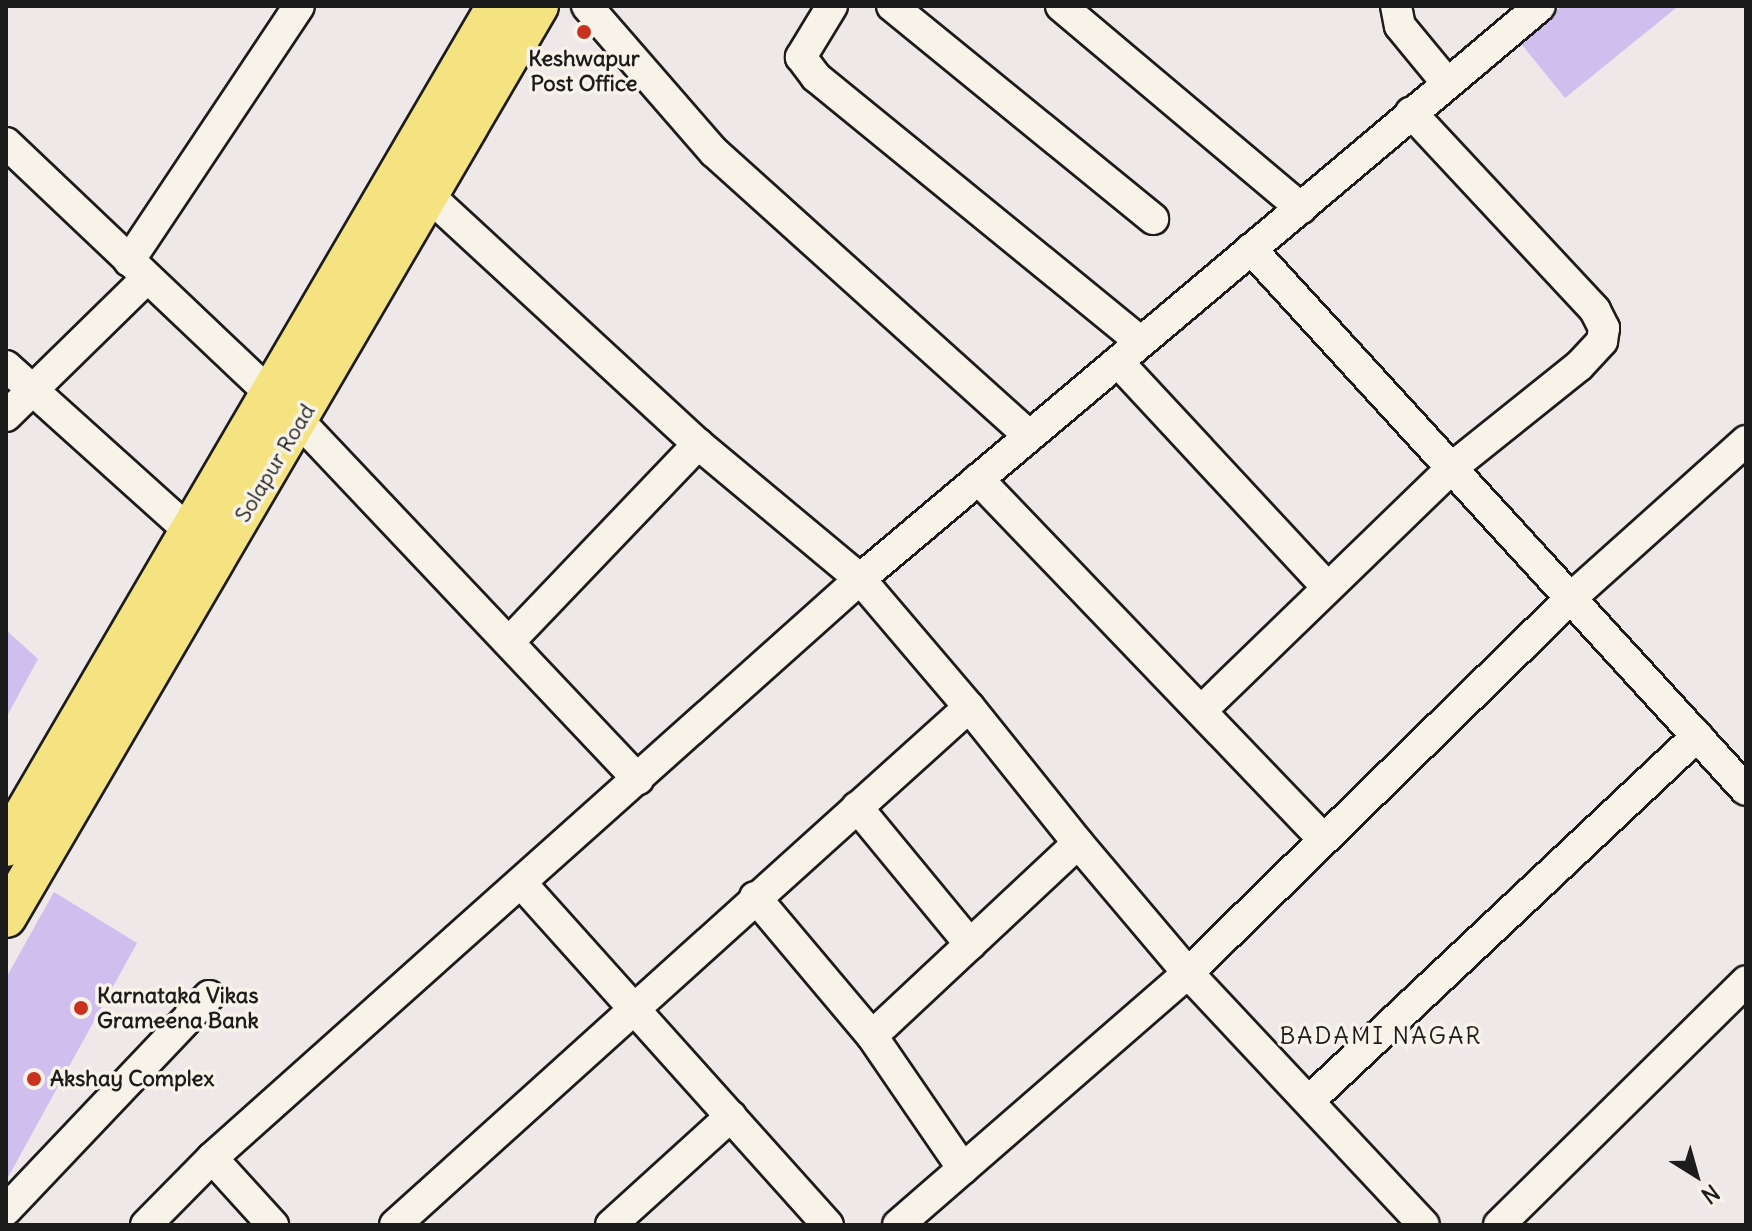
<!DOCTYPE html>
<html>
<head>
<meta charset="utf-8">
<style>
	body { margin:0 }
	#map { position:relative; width:1752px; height:1231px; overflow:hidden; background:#efe8e9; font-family:Delius,sans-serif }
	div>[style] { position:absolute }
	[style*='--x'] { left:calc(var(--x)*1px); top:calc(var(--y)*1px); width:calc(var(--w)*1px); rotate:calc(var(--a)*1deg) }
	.building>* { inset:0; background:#d0beee }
	.roads { filter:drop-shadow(2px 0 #1c1c1c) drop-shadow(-2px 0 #1c1c1c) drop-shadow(0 2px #1c1c1c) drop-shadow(0 -2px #1c1c1c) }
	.minor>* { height:30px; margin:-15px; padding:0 15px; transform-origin:15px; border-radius:15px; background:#f7f3e8 }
	.major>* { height:40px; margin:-20px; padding:0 20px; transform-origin:20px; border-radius:20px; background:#f5e382 }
	.dots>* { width:22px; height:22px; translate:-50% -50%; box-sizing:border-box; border:4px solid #f7f3e8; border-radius:50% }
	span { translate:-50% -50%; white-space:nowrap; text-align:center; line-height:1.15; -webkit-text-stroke:7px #f7f3e8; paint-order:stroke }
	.poi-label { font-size:22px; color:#1c1c1c; font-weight:700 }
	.left { translate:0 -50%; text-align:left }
	.street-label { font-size:22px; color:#1c1c1c }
	.neighbourhood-label { font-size:24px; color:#1c1c1c; letter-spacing:2px }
	.frame { position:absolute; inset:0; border:8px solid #1c1c1c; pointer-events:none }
	.north { position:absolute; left:1656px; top:1135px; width:80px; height:80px; -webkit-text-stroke:6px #f7f3e8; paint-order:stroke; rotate:143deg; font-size:22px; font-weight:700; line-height:32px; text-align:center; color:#1c1c1c }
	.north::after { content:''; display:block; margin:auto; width:28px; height:36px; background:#1c1c1c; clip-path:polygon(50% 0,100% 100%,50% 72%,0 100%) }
</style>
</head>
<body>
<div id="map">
	<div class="building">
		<i style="clip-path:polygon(1562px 6px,1674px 6px,1676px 8px,1565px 98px,1519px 41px)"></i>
		<i style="clip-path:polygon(6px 630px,38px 659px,6px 718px)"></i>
		<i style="clip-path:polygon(54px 892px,137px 943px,6px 1181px,6px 978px)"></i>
	</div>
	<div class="roads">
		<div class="minor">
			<i style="--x:587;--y:6;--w:194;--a:49"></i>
			<i style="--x:714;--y:152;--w:424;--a:42"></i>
			<i style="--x:832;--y:6;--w:60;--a:121.3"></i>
			<i style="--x:801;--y:57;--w:25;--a:53"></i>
			<i style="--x:816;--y:77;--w:419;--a:39.2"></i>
			<i style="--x:892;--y:6;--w:337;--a:39.2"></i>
			<i style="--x:1061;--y:6;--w:314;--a:40.1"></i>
			<i style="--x:1396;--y:6;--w:20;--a:79"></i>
			<i style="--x:1400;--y:26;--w:74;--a:50.5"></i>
			<i style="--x:6;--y:143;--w:405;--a:43.5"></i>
			<i style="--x:300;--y:422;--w:492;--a:46.6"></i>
			<i style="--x:1251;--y:249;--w:733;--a:47.54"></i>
			<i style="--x:129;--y:261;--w:306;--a:-56.3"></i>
			<i style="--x:1118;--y:362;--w:304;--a:47.1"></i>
			<i style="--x:6;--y:366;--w:245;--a:42"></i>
			<i style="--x:6;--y:416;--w:197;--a:-44.4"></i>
			<i style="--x:978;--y:479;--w:496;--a:46.2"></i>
			<i style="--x:509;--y:642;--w:274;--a:-46.3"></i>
			<i style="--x:1202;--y:710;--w:351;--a:-44.1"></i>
			<i style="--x:1454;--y:466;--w:160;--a:-38.7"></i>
			<i style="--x:1579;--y:366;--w:34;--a:-47"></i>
			<i style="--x:1602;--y:341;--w:13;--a:-81"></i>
			<i style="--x:1604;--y:328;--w:20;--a:-117"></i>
			<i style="--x:1595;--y:310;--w:270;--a:-133"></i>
			<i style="--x:857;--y:807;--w:178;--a:50.5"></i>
			<i style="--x:1078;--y:843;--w:170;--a:49.8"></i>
			<i style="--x:1188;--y:973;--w:345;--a:46.9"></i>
			<i style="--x:522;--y:884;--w:458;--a:48.1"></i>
			<i style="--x:755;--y:897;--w:182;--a:49.9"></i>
			<i style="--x:872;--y:1036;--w:282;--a:-43.1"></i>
			<i style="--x:1078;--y:843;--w:174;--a:-128.7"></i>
			<i style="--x:872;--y:1036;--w:161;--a:55.6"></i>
			<i style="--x:1309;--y:1101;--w:533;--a:-43.25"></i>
			<i style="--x:212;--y:1158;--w:91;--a:47.7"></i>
			<i style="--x:6;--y:1210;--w:295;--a:-46.5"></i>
			<i style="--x:146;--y:1225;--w:94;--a:-45.4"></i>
			<i style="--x:212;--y:1158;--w:869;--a:-41.78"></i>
			<i style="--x:860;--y:579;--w:889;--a:-40.12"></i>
			<i style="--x:395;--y:1225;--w:773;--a:-42.06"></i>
			<i style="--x:969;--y:707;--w:168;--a:-130.4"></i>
			<i style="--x:860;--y:579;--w:211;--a:-140.2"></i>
			<i style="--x:698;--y:444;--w:366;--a:-137.3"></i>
			<i style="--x:611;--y:1225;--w:162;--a:-42.2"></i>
			<i style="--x:898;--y:1225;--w:384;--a:-41"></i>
			<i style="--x:1188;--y:973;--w:536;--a:-44.4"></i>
			<i style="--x:1571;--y:598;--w:235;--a:-41.9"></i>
			<i style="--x:1499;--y:1225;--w:347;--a:-44.6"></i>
		</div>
		<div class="major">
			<i style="--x:6;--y:846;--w:973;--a:-59.69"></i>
			<i style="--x:6;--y:917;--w:1055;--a:-59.72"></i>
		</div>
	</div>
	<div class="dots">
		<i style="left:584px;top:32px;background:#c8321e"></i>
		<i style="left:81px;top:1008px;background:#c8321e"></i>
		<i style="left:34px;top:1079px;background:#c8321e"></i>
	</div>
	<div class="poi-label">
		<span style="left:584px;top:71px">Keshwapur<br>Post Office</span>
		<span class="left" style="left:97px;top:1008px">Karnataka Vikas<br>Grameena Bank</span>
		<span class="left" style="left:50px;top:1079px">Akshay Complex</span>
	</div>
	<div class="street-label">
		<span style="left:275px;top:463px;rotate:-59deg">Solapur Road</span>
	</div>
	<div class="neighbourhood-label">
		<span style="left:1381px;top:1036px">BADAMI NAGAR</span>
	</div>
	<div class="frame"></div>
	<div class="north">N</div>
</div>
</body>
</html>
